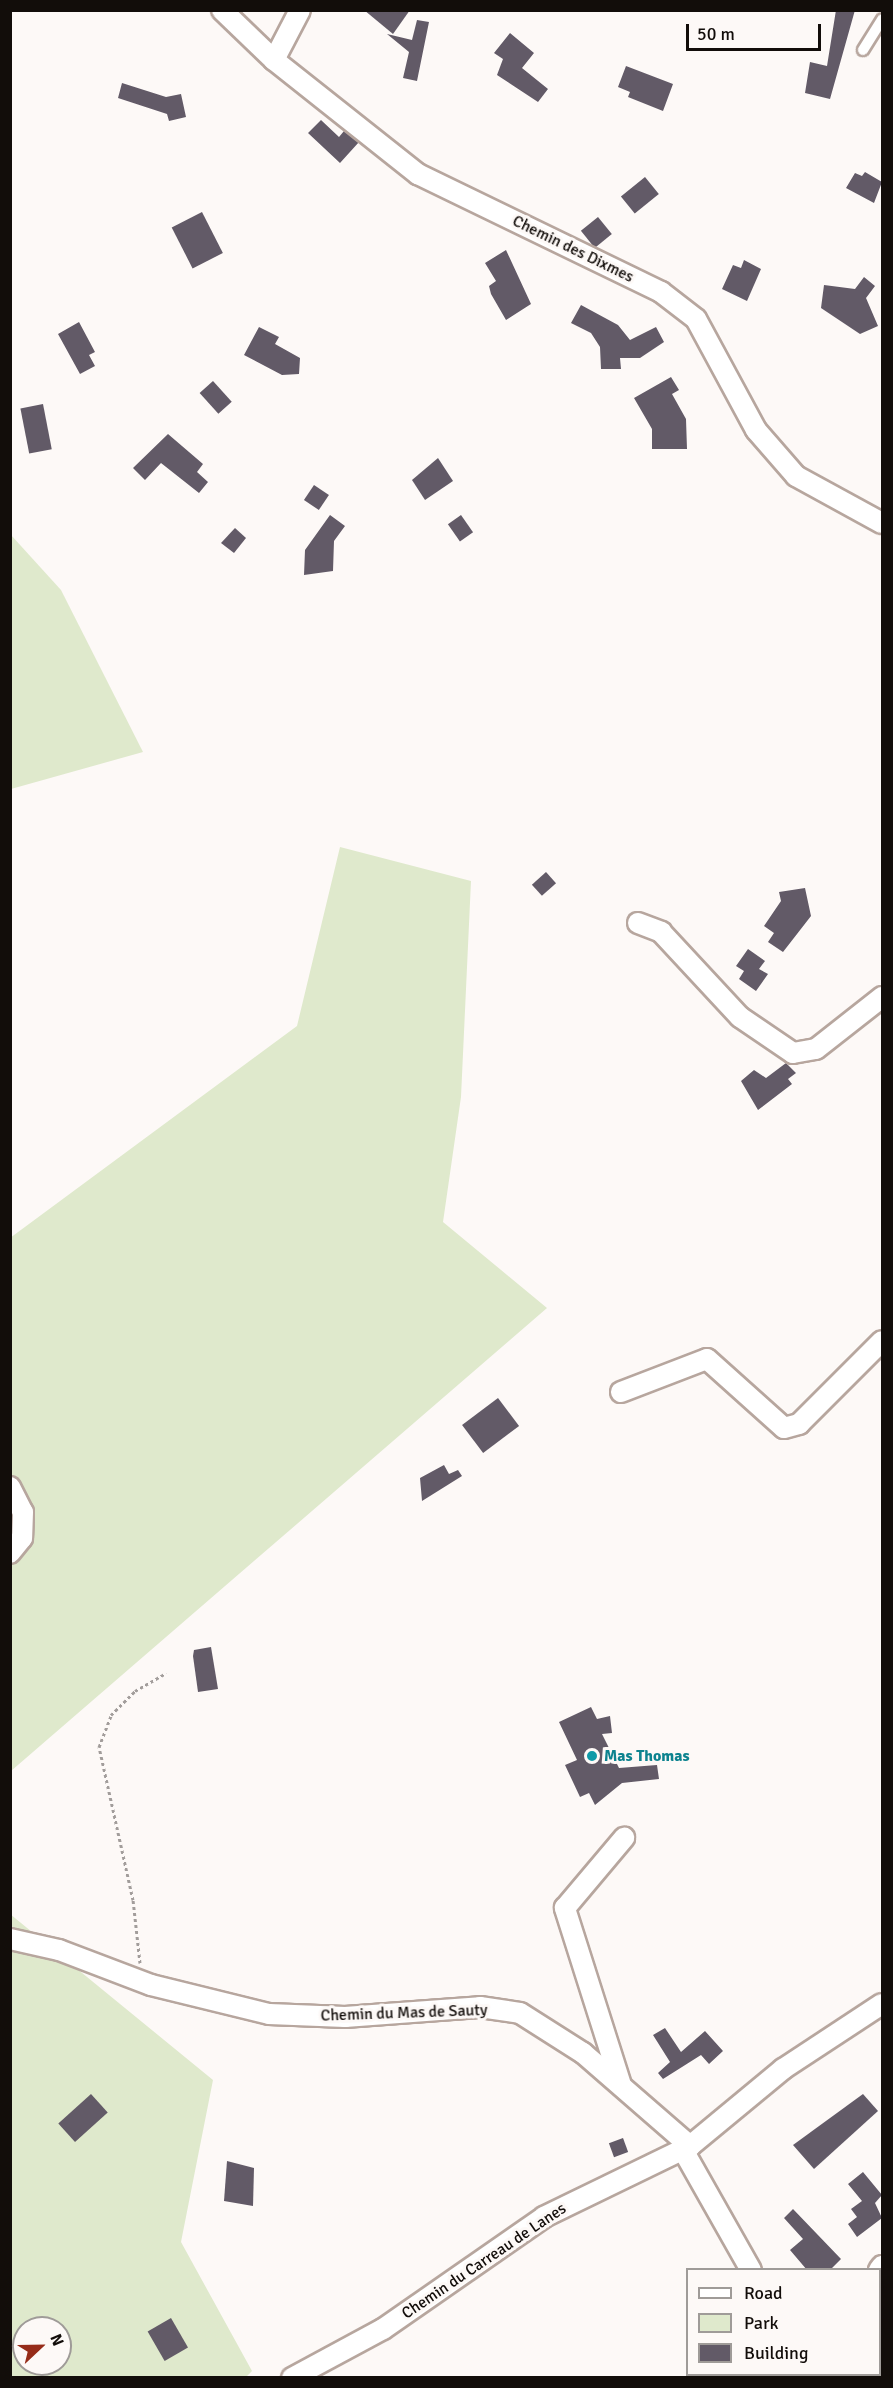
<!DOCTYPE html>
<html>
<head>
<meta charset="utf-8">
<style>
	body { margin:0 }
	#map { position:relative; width:893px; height:2388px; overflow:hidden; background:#fdf9f7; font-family:Signika,sans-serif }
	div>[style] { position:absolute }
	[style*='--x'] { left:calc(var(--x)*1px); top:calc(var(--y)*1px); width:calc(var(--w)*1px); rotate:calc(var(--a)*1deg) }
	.green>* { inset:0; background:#dfe9cc }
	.building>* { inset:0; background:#625a67; transform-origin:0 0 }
	.path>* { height:3px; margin-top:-1.5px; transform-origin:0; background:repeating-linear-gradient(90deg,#a29d9b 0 3px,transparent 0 6px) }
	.roads { filter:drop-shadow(2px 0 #b7a69e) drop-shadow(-2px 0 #b7a69e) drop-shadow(0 2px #b7a69e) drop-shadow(0 -2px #b7a69e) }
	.service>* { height:10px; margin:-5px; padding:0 5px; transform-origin:5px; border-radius:5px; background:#fff }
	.minor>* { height:20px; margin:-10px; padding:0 10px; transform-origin:10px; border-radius:10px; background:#fff }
	.dots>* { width:16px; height:16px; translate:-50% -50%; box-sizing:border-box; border:3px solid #fdf9f7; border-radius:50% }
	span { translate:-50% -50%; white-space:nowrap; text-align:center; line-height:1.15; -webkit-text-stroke:6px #fdf9f7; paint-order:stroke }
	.street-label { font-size:16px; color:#120d0a }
	.culture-label { font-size:16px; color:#0d838f; font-weight:700 }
	.left { translate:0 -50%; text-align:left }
	.frame { position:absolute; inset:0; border:12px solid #120d0a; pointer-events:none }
	.legend { position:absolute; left:686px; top:2268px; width:195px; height:108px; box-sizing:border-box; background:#fdf9f7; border:2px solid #9f9b98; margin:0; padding:8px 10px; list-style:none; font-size:18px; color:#120d0a }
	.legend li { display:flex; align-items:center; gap:12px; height:30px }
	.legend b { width:30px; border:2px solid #9f9b98 }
	.north { position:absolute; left:12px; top:2316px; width:60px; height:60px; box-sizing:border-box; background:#fdf9f7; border:2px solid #9f9b98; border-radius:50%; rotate:68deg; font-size:16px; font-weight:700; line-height:24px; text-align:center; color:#120d0a }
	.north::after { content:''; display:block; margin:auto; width:21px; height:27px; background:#962c19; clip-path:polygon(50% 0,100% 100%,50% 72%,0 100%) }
	.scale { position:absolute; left:686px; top:24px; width:135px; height:27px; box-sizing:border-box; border:3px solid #120d0a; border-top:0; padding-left:8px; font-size:18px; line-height:21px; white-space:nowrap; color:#120d0a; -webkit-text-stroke:4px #fdf9f7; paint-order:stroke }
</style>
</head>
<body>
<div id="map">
	<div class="green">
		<i style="clip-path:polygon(11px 535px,61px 590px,143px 752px,11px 789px)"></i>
		<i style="clip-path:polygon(340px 847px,471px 881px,461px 1097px,443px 1222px,547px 1308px,11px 1771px,10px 1238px,297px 1026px)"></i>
		<i style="clip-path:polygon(evenodd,10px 1914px,213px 2080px,181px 2242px,252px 2371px,246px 2377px,11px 2377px,10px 1914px,24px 2328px,60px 2328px,60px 2364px,24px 2364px,24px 2328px)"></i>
	</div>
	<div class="building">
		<i style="clip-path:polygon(364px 10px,410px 10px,393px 34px)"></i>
		<i style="clip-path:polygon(836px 10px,855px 10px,830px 99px,805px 93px,810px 62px,827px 66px)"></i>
		<i style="clip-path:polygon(417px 20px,429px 22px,417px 81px,403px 78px,409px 52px,387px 34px,412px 40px)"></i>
		<i style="clip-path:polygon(510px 33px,534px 53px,522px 68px,548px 89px,538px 102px,497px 75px,503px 59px,494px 53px)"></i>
		<i style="clip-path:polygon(626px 66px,673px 84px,663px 111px,628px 97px,630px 92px,618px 87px)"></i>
		<i style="clip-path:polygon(122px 83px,166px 97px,181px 94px,186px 117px,169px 121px,167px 114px,118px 98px)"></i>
		<i style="clip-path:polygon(321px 120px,339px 137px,344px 131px,359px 142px,340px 163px,308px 133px)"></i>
		<i style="clip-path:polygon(865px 172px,882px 182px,874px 203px,846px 188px,855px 173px,862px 176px)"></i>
		<i style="left:645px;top:177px;width:22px;height:31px;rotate:51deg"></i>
		<i style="left:202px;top:212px;width:46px;height:34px;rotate:63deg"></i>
		<i style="left:598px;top:217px;width:22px;height:22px;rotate:51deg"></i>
		<i style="clip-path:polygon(506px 250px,531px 304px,506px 320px,491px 294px,489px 286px,496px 281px,485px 263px)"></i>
		<i style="clip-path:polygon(744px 260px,761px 269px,747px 301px,722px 289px,733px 265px,741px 268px)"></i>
		<i style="clip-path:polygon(864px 277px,875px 286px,866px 298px,878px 326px,860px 334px,821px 308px,824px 285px,855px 289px)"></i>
		<i style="clip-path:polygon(581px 305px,618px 325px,630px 340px,656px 327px,664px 342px,640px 358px,620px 358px,621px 369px,601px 369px,600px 347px,591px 333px,571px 323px)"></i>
		<i style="clip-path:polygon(79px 322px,95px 352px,89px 355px,95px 366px,80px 374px,58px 334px)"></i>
		<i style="clip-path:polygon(259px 327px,279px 337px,275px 344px,300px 358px,299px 374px,282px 375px,244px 355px)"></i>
		<i style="clip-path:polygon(671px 377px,679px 390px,672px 394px,686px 419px,687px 449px,652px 449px,652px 429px,634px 398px)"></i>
		<i style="left:213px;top:381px;width:28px;height:18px;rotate:48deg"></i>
		<i style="left:43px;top:404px;width:46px;height:23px;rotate:79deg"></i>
		<i style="clip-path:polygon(168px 434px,203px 464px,197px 472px,208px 482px,199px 493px,161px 463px,145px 480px,133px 468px)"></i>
		<i style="clip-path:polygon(438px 458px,453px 481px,425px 500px,412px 480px)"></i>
		<i style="left:314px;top:485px;width:18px;height:18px;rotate:34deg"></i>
		<i style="clip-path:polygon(330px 515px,345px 526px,334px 541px,333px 571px,304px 575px,305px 550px)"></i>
		<i style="left:461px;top:515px;width:21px;height:16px;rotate:55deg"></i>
		<i style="clip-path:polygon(235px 528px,246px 538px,234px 553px,221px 543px)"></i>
		<i style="left:546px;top:872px;width:15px;height:19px;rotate:48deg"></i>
		<i style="clip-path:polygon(805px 888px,811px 916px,783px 952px,768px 942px,774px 933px,764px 926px,781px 901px,779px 892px)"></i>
		<i style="clip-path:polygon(748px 949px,765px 961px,759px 969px,768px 974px,756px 991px,739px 979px,744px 971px,736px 966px)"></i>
		<i style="clip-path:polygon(786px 1063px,796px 1073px,788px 1079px,792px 1084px,758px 1110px,741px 1081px,754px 1070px,766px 1078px)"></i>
		<i style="left:498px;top:1398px;width:35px;height:45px;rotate:53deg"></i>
		<i style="clip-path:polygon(444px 1465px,449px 1474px,458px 1470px,462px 1476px,422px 1501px,420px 1478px)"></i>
		<i style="clip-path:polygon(211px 1647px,218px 1689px,198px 1692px,193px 1656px,194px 1650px)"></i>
		<i style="clip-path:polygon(591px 1707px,597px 1719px,610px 1716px,612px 1733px,602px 1734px,619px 1768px,657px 1765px,659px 1779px,622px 1783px,595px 1805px,589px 1793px,580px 1797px,565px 1765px,577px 1760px,559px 1722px)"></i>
		<i style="clip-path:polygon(665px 2028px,681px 2052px,705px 2031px,723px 2051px,709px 2064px,701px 2055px,663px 2079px,658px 2073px,670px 2062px,653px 2035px)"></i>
		<i style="left:91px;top:2094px;width:25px;height:44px;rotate:48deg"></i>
		<i style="clip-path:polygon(863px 2094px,878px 2111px,814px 2169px,793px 2145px)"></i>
		<i style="left:623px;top:2138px;width:15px;height:15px;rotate:70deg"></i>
		<i style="clip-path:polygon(227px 2161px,254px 2168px,253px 2206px,224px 2201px)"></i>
		<i style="clip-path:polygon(863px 2172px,882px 2195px,875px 2203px,882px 2218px,857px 2237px,848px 2224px,857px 2217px,851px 2209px,862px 2201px,848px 2184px)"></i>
		<i style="clip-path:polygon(793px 2209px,841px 2259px,830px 2270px,807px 2270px,790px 2250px,803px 2239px,784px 2218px)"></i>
		<i style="left:171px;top:2318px;width:34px;height:27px;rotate:60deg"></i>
	</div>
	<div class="path">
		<i style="--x:140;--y:1963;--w:63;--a:-96.3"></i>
		<i style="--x:133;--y:1900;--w:157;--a:-102.5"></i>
		<i style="--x:99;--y:1747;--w:34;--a:-69"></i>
		<i style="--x:111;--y:1715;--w:34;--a:-45"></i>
		<i style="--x:135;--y:1691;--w:36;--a:-30"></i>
		<i style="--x:856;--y:2374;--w:5;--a:53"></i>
		<i style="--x:864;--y:2374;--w:5;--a:53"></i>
	</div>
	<div class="roads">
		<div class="service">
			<i style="--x:863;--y:50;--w:36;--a:-58"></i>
		</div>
		<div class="minor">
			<i style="--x:222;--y:10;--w:72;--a:43.9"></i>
			<i style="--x:274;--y:60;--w:184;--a:38.4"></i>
			<i style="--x:418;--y:174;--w:270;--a:25.9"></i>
			<i style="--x:661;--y:292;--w:44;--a:37.6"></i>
			<i style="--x:696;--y:319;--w:126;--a:61.6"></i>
			<i style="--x:756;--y:430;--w:61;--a:49"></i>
			<i style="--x:796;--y:476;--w:98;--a:28.7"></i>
			<i style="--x:274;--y:60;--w:56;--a:-62.5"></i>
			<i style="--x:638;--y:923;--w:25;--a:21"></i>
			<i style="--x:661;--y:932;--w:116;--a:47.1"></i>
			<i style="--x:740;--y:1017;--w:64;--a:34.2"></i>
			<i style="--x:793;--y:1053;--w:23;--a:-10"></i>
			<i style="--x:816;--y:1049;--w:84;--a:-38.2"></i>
			<i style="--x:621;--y:1392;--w:92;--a:-21"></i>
			<i style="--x:707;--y:1359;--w:103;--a:41.9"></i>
			<i style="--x:784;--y:1428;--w:16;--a:-15"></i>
			<i style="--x:799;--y:1424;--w:117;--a:-45"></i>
			<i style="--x:10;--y:1487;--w:28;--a:63"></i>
			<i style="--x:23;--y:1512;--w:26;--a:92"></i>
			<i style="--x:22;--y:1538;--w:19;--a:129"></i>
			<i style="--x:10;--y:1939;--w:50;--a:12.7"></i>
			<i style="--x:59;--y:1950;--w:98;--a:20.8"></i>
			<i style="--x:151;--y:1985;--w:122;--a:13.8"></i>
			<i style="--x:269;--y:2014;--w:76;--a:2.3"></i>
			<i style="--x:345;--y:2017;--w:135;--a:-4.2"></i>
			<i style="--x:480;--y:2007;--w:40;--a:8.5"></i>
			<i style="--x:520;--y:2013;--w:75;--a:32.4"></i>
			<i style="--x:583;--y:2053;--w:142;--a:41"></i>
			<i style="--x:621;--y:2085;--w:186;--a:-107.6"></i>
			<i style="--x:565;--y:1908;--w:92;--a:-49.9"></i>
			<i style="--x:683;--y:2150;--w:138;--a:60.5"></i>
			<i style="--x:879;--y:2270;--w:5;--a:-53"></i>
			<i style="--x:826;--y:2374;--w:5;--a:53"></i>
			<i style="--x:292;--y:2378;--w:103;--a:-28.3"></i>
			<i style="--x:383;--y:2329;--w:196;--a:-34.8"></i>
			<i style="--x:544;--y:2217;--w:162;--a:-25.9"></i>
			<i style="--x:690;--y:2146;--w:121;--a:-39.6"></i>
			<i style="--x:783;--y:2069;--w:118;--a:-33.3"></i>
			<i style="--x:724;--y:2378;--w:8;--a:-30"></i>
		</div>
	</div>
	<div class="dots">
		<i style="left:592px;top:1756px;background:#0f9aa8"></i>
	</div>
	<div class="street-label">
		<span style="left:573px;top:249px;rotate:26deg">Chemin des Dixmes</span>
		<span style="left:404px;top:2013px;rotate:-2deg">Chemin du Mas de Sauty</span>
		<span style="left:484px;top:2261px;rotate:-34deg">Chemin du Carreau de Lanes</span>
	</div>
	<div class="culture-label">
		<span class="left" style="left:604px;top:1756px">Mas Thomas</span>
	</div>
	<div class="frame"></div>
	<ul class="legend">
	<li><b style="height:8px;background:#fff"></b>Road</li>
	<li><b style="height:16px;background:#dfe9cc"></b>Park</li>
	<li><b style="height:16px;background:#625a67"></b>Building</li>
	</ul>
	<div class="north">N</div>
	<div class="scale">50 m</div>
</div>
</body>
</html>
